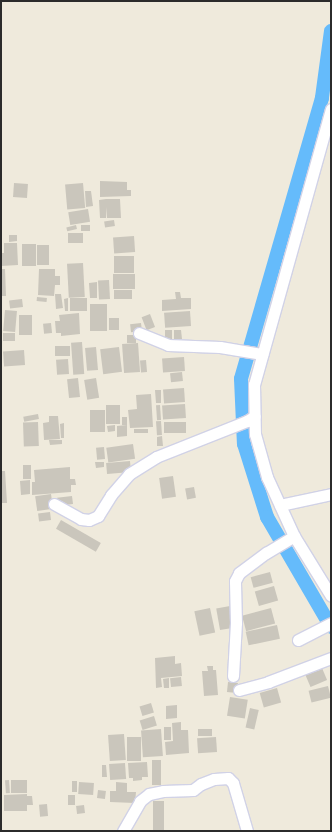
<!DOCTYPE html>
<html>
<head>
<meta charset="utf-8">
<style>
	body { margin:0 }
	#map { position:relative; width:332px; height:832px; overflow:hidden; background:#efeadc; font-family:"Golos Text",sans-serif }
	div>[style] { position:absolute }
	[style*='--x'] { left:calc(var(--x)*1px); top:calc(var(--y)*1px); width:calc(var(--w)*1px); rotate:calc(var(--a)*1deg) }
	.canal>* { height:14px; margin:-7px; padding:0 7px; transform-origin:7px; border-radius:7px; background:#65bbfb }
	.building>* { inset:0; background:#cac6bc; transform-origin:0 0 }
	.roads { filter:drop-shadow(1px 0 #d1d2e6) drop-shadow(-1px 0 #d1d2e6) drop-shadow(0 1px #d1d2e6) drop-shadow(0 -1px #d1d2e6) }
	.street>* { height:11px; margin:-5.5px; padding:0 5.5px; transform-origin:5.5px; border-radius:5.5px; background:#fff }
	span { translate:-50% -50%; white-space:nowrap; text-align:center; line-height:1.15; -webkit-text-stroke:3px #fff; paint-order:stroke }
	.frame { position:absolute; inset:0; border:2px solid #2b2b2b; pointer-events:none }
</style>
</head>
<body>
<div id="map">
	<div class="canal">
		<i style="--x:331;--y:31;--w:68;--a:97.7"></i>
		<i style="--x:322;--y:98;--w:292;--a:106.1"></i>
		<i style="--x:241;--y:379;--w:65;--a:87.4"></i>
		<i style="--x:244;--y:444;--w:77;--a:72.5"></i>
		<i style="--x:267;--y:517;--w:127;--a:59.8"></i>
	</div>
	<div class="building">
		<i style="clip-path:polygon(100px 181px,127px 182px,127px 190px,131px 190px,131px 196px,100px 197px)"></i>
		<i style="left:14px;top:183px;width:14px;height:14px;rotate:4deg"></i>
		<i style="left:83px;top:183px;width:25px;height:18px;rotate:85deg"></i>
		<i style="clip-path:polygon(85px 191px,91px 191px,93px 206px,86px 207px)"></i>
		<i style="clip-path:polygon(106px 199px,120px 199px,121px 218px,107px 218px,106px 207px,106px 218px,100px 218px,99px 200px)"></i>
		<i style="left:88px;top:209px;width:13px;height:20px;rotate:81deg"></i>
		<i style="left:114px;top:220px;width:6px;height:10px;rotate:81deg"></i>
		<i style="left:76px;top:225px;width:4px;height:10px;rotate:76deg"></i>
		<i style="left:81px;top:225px;width:9px;height:6px"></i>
		<i style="left:83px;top:233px;width:10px;height:15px;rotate:90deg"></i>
		<i style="clip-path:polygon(9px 235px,17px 235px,17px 241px,9px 242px)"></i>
		<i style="left:134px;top:236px;width:16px;height:21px;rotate:86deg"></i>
		<i style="clip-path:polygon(4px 243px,17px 243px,18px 265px,1px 266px,1px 253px,4px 253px)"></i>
		<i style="left:22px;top:244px;width:14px;height:22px"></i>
		<i style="left:37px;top:245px;width:12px;height:20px"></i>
		<i style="left:134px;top:256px;width:17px;height:20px;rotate:90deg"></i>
		<i style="left:83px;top:263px;width:34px;height:16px;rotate:87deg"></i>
		<i style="clip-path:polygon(1px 269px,5px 269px,6px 296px,1px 296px)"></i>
		<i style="clip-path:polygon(39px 269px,55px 269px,55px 276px,60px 276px,60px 285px,55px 285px,54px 296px,38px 295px)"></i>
		<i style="left:113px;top:274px;width:22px;height:15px"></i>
		<i style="left:109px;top:280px;width:19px;height:11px;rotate:87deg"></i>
		<i style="clip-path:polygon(97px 282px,97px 298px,90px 298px,89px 283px)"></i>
		<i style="left:132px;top:290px;width:9px;height:18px;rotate:90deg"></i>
		<i style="clip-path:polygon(175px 292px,180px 292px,181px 298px,191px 298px,191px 309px,162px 311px,162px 300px,176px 299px)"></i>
		<i style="clip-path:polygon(55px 294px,61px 294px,63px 308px,56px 309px)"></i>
		<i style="left:37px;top:297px;width:10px;height:4px;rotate:6deg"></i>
		<i style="clip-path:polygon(68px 298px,68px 311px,65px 311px,64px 299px)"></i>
		<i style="left:87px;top:298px;width:13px;height:17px;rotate:90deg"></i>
		<i style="left:22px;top:299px;width:8px;height:13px;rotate:83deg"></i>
		<i style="left:90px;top:304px;width:17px;height:27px"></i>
		<i style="left:5px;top:310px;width:12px;height:21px;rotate:5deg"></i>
		<i style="left:190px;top:311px;width:15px;height:26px;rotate:86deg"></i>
		<i style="clip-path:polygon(79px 313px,80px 334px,61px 336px,61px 333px,56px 333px,55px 321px,60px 321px,59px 315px)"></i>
		<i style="left:150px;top:314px;width:14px;height:9px;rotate:69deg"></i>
		<i style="left:19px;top:315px;width:13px;height:20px"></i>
		<i style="left:109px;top:318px;width:10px;height:12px"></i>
		<i style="left:51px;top:323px;width:10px;height:8px;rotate:84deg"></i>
		<i style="left:141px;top:323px;width:8px;height:11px;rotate:83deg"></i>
		<i style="left:165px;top:330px;width:7px;height:11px"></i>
		<i style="clip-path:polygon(174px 330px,181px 330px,182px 339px,174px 340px)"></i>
		<i style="left:3px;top:333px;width:12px;height:8px"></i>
		<i style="left:127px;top:335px;width:9px;height:8px"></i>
		<i style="left:82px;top:342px;width:32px;height:11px;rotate:86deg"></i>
		<i style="left:138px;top:343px;width:29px;height:16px;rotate:86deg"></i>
		<i style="left:55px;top:346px;width:15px;height:10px"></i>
		<i style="left:96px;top:347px;width:23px;height:11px;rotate:85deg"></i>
		<i style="left:119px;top:347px;width:25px;height:19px;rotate:83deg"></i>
		<i style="left:24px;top:350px;width:15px;height:21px;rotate:86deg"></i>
		<i style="left:184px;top:357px;width:14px;height:22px;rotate:86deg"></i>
		<i style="left:68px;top:359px;width:15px;height:12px;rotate:86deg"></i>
		<i style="left:146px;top:360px;width:12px;height:6px;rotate:85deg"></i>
		<i style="left:182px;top:372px;width:9px;height:12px;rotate:84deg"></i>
		<i style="left:78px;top:378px;width:19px;height:11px;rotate:84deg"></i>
		<i style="left:96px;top:378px;width:20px;height:12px;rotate:81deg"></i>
		<i style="left:184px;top:388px;width:14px;height:21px;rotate:86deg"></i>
		<i style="clip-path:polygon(155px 390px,161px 390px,161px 403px,156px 403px)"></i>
		<i style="clip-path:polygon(151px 394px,153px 427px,130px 428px,128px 410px,137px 409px,136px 395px)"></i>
		<i style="left:185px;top:404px;width:14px;height:23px;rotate:86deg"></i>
		<i style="left:106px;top:405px;width:14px;height:19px"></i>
		<i style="left:160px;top:405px;width:15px;height:4px;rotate:86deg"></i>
		<i style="left:90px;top:410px;width:15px;height:22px"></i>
		<i style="left:38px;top:414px;width:5px;height:15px;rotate:79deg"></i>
		<i style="clip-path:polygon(49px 416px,58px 416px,60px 439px,44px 440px,43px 423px,49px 422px)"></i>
		<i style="left:122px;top:417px;width:5px;height:8px"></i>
		<i style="left:161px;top:421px;width:14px;height:5px;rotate:86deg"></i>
		<i style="left:38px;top:422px;width:24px;height:15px;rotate:88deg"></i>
		<i style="left:186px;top:422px;width:11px;height:22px;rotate:90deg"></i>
		<i style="clip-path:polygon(64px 423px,64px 438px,61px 438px,60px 424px)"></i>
		<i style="clip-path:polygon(115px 425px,115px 431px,108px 432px,107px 426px)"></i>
		<i style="clip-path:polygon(127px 425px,127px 436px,117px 437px,117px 426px)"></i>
		<i style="left:148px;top:429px;width:4px;height:14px;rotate:90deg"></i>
		<i style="clip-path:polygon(162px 436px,163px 446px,157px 446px,157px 437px)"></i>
		<i style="clip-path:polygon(49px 440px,62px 440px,62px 444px,50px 445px)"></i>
		<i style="left:133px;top:444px;width:15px;height:27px;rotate:82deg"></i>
		<i style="left:104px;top:447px;width:12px;height:8px;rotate:85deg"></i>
		<i style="left:130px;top:461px;width:11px;height:24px;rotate:85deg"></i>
		<i style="clip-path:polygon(95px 462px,104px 462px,104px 467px,96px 468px)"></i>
		<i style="left:23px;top:465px;width:8px;height:14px"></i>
		<i style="clip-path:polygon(70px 467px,70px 479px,75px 479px,76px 485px,71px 485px,71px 492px,32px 495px,32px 482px,35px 482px,34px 470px)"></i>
		<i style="clip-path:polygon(1px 471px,5px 471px,7px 503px,1px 503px)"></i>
		<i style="left:173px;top:476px;width:21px;height:14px;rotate:82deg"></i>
		<i style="clip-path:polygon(30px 480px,30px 494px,21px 495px,20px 481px)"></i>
		<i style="left:194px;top:487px;width:11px;height:9px;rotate:80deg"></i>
		<i style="left:51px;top:494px;width:15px;height:16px;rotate:82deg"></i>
		<i style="left:72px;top:496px;width:8px;height:15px;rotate:83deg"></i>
		<i style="left:50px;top:512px;width:8px;height:12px;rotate:83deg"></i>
		<i style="left:61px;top:520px;width:46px;height:10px;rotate:30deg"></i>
		<i style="left:270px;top:572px;width:11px;height:20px;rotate:75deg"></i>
		<i style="left:274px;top:586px;width:15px;height:20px;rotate:74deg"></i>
		<i style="left:230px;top:606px;width:22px;height:14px;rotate:80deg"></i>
		<i style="left:210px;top:608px;width:25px;height:16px;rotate:78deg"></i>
		<i style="left:271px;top:608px;width:16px;height:30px;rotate:75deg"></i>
		<i style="left:277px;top:625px;width:14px;height:32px;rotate:78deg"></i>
		<i style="clip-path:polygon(175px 656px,175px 664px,181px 663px,182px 676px,161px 678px,162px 687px,156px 688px,155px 658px)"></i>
		<i style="clip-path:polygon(207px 666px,213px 666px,213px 670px,216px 670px,218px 695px,204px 696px,202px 671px,208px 671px)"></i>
		<i style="left:322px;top:668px;width:13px;height:18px;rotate:67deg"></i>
		<i style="left:181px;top:677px;width:9px;height:11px;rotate:84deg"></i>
		<i style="clip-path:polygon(169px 678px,169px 688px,164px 688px,163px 679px)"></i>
		<i style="left:228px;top:682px;width:10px;height:10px;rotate:6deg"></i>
		<i style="left:328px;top:686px;width:12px;height:20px;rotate:76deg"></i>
		<i style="left:277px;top:688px;width:15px;height:18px;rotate:74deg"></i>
		<i style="left:230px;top:697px;width:18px;height:19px;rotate:9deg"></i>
		<i style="left:151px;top:703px;width:10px;height:12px;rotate:73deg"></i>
		<i style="clip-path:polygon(177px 705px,177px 718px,166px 719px,166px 706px)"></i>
		<i style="left:250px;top:708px;width:9px;height:20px;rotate:13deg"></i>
		<i style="left:154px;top:716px;width:10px;height:15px;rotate:73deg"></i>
		<i style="clip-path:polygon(181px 722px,181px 730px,188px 730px,189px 753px,166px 755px,165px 742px,173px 741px,172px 723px)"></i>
		<i style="left:164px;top:727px;width:7px;height:13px"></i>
		<i style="left:161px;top:729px;width:27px;height:20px;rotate:86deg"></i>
		<i style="left:212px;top:729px;width:7px;height:14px;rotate:90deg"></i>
		<i style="left:124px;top:734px;width:26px;height:16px;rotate:86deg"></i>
		<i style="left:127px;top:737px;width:14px;height:24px"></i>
		<i style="left:216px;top:737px;width:15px;height:19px;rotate:86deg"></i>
		<i style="left:152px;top:760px;width:9px;height:25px"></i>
		<i style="clip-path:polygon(147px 762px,148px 777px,142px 777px,142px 780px,133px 781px,133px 778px,129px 778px,128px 763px)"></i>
		<i style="left:125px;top:763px;width:16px;height:16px;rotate:86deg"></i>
		<i style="clip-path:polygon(102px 765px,106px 765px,107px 777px,102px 777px)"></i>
		<i style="left:9px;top:780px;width:13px;height:4px;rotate:86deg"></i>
		<i style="left:11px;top:780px;width:16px;height:13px"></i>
		<i style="left:72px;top:781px;width:5px;height:11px"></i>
		<i style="left:79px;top:782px;width:15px;height:12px;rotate:4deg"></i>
		<i style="clip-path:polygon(116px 782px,127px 783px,127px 792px,136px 792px,135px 803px,110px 802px,110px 791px,116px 791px)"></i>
		<i style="left:98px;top:790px;width:8px;height:8px;rotate:7deg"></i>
		<i style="clip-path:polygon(27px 794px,27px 796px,32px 796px,33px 805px,27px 805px,27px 811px,4px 811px,4px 795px)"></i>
		<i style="left:68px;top:795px;width:7px;height:10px"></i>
		<i style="left:153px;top:801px;width:11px;height:29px"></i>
		<i style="left:47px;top:804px;width:12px;height:8px;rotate:85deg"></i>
		<i style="left:84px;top:805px;width:8px;height:8px;rotate:83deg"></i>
	</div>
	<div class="roads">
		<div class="street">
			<i style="--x:331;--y:109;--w:286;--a:105.6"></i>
			<i style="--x:254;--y:384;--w:50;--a:88.9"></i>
			<i style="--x:255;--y:434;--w:45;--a:74.4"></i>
			<i style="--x:267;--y:477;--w:65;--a:65.4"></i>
			<i style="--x:294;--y:536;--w:70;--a:58.3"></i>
			<i style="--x:139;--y:333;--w:31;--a:22"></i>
			<i style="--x:168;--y:345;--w:52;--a:2.2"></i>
			<i style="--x:220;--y:347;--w:43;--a:9.5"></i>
			<i style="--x:54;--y:504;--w:31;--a:29"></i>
			<i style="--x:81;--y:519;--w:8;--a:7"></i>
			<i style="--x:89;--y:520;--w:10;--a:-24"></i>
			<i style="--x:98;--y:516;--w:25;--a:-58"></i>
			<i style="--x:111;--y:495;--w:28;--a:-49"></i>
			<i style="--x:129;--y:474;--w:32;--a:-32"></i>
			<i style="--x:156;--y:457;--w:98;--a:-21.6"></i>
			<i style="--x:247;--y:421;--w:9;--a:-32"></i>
			<i style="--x:280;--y:505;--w:52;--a:-12.2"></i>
			<i style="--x:298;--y:640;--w:37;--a:-27"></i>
			<i style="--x:233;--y:676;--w:53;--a:-86.8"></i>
			<i style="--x:236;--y:623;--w:42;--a:-91.4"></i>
			<i style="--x:235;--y:581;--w:9;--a:-63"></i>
			<i style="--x:239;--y:573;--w:34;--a:-37"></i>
			<i style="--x:266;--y:553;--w:33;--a:-31"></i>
			<i style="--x:239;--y:690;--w:30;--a:-15"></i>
			<i style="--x:268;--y:682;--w:67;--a:-20.9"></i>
			<i style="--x:123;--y:831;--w:34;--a:-60"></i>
			<i style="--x:140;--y:801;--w:11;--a:-38"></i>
			<i style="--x:149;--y:794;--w:14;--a:-12"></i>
			<i style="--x:163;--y:791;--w:30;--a:-2"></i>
			<i style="--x:193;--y:790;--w:10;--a:-37"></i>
			<i style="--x:201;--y:784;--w:14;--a:-21"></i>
			<i style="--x:214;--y:779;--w:14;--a:-4"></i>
			<i style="--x:228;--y:778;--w:7;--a:45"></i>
			<i style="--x:233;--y:783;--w:50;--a:73.7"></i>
		</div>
	</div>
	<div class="frame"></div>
</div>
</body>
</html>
